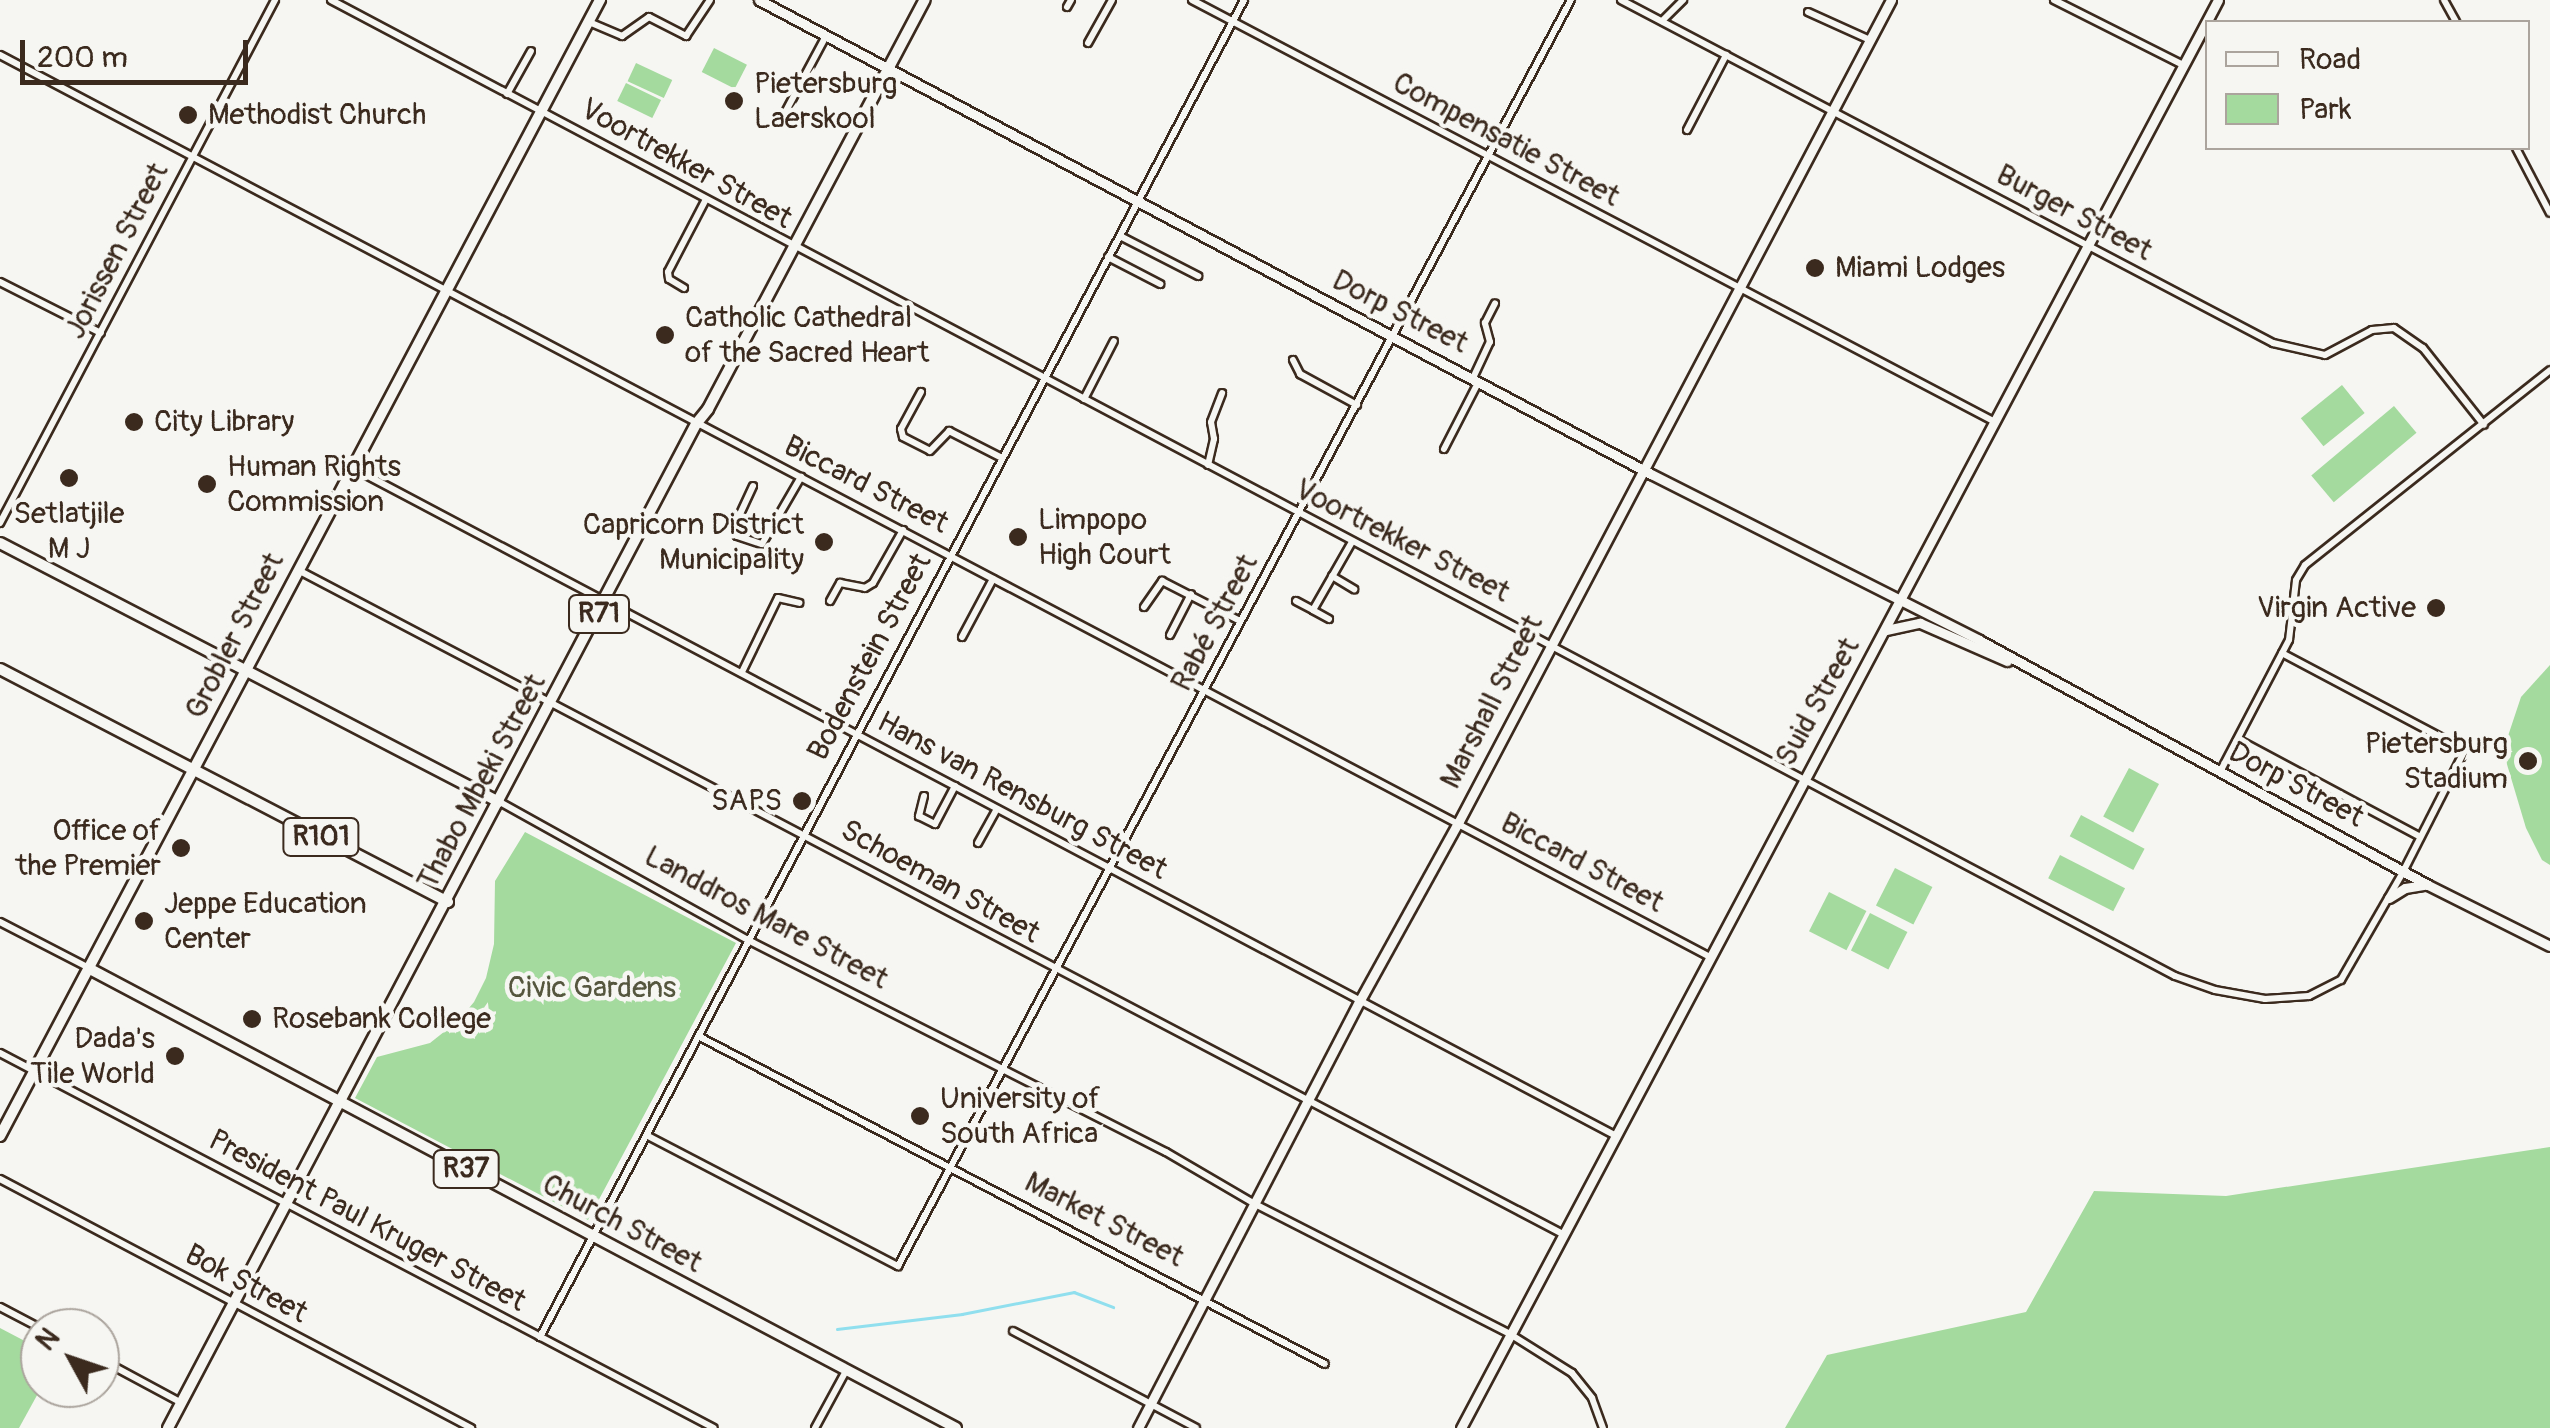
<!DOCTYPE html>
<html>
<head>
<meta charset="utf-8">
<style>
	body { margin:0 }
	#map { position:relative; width:2550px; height:1428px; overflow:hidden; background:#f6f6f2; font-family:Pangolin,sans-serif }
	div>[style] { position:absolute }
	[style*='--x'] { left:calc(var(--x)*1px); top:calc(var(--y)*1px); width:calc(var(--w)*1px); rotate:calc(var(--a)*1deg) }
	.green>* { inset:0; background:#a4da9e; transform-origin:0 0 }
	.stream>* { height:2.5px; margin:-1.25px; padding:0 1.25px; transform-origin:1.25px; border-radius:1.25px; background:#90dfee }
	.roads { filter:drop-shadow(2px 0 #3b2a1e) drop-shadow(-2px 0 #3b2a1e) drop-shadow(0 2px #3b2a1e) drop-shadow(0 -2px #3b2a1e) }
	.street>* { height:6px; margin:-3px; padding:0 3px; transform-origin:3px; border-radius:3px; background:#f6f6f2 }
	.secondary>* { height:9px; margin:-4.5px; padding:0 4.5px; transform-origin:4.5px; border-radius:4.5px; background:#f6f6f2 }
	.primary>* { height:10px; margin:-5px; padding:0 5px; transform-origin:5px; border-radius:5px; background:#f6f6f2 }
	.dots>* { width:28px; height:28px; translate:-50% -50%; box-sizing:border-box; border:5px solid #f6f6f2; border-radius:50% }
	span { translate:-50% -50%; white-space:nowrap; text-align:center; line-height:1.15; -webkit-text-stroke:9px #f6f6f2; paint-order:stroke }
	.shield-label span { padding:2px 8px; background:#f6f6f2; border:2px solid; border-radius:8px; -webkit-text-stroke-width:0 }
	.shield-label { font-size:28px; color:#3b2a1e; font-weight:700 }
	.poi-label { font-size:30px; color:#3b2a1e }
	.left { translate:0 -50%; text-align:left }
	.right { translate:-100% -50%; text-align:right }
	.street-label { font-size:30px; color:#3b2a1e }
	.park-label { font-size:30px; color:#55563e }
	.legend { position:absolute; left:2205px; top:20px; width:325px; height:130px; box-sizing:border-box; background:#f6f6f2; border:2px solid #aba49d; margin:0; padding:12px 18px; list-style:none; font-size:30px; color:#3b2a1e }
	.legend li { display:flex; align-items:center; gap:20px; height:50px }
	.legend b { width:50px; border:2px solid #aba49d }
	.north { position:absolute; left:20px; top:1308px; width:100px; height:100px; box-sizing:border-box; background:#f6f6f2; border:2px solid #aba49d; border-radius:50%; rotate:310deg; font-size:28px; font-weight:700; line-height:40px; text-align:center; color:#3b2a1e }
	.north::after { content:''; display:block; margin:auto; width:35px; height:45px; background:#3b2a1e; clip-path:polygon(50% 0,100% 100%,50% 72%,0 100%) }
	.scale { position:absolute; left:20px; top:40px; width:228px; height:45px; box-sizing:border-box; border:5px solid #3b2a1e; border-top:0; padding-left:12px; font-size:30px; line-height:35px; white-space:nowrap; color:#3b2a1e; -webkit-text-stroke:8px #f6f6f2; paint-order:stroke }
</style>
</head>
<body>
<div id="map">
	<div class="green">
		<i style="left:714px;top:48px;width:37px;height:27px;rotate:27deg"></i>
		<i style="left:636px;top:63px;width:40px;height:20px;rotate:25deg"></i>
		<i style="left:626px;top:83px;width:39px;height:20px;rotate:26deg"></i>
		<i style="left:2342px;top:385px;width:36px;height:53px;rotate:51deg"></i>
		<i style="left:2394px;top:406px;width:35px;height:108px;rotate:50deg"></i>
		<i style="clip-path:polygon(2550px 665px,2550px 865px,2542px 860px,2526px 828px,2503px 751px,2521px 697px)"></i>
		<i style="left:2129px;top:768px;width:34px;height:55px;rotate:28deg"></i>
		<i style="left:2081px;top:815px;width:72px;height:24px;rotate:28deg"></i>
		<i style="clip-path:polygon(525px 832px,736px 943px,588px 1220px,355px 1098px,377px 1057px,430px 1043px,459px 1020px,474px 1002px,486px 978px,494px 944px,495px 881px)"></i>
		<i style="left:2060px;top:855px;width:73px;height:26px;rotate:27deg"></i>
		<i style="left:1895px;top:868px;width:42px;height:42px;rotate:27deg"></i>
		<i style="left:1829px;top:892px;width:42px;height:44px;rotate:27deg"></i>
		<i style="left:1870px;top:913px;width:42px;height:42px;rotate:27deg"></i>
		<i style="clip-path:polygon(2550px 1147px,2550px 1428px,1785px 1428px,1827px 1355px,2026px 1312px,2094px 1191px,2226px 1196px)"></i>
		<i style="clip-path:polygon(0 1328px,40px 1349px,41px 1388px,19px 1428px,0 1428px)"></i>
	</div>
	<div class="stream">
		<i style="--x:837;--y:1329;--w:126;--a:-6.8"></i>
		<i style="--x:962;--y:1314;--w:114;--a:-11.1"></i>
		<i style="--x:1074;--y:1292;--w:42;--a:21"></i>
	</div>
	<div class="roads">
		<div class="street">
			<i style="--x:331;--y:0;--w:2086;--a:27.89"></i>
			<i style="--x:2175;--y:976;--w:42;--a:19.3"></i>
			<i style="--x:2215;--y:990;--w:51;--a:10.2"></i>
			<i style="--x:2265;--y:999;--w:44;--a:-3.9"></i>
			<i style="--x:2309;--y:996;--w:36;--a:-27"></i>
			<i style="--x:2341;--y:980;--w:122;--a:-60.1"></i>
			<i style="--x:2402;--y:874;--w:139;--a:-63.1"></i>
			<i style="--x:2465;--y:750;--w:207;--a:-152.1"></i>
			<i style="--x:1192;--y:0;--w:907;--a:27.72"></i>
			<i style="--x:1621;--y:0;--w:737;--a:27.75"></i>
			<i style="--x:2273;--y:343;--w:53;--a:13"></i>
			<i style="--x:2325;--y:355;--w:53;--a:-28"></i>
			<i style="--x:2372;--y:330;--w:22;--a:-5"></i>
			<i style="--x:2394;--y:328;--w:35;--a:35"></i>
			<i style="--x:2423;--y:348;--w:98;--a:51.6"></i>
			<i style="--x:2054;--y:0;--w:144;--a:26.7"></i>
			<i style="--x:2444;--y:0;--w:25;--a:61"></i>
			<i style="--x:1067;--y:7;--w:8;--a:-60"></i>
			<i style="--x:1808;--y:12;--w:68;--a:24.3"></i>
			<i style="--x:1662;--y:21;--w:30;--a:-45"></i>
			<i style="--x:589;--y:22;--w:36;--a:23"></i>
			<i style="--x:622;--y:36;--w:33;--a:-35"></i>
			<i style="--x:649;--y:17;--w:42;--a:27.2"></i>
			<i style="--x:686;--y:36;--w:43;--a:-56.3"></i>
			<i style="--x:1088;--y:43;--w:49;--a:-60.8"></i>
			<i style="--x:0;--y:55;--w:1933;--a:27.81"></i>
			<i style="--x:507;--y:94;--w:49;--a:-60.8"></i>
			<i style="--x:780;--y:122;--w:98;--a:-61.9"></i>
			<i style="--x:1687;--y:130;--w:85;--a:-62.5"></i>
			<i style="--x:2516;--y:148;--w:73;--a:62.4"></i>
			<i style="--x:1120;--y:236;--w:88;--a:27.1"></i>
			<i style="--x:1108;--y:257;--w:59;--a:27.4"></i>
			<i style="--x:0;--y:282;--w:113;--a:26.8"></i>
			<i style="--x:684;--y:288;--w:17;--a:-149"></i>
			<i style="--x:669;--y:279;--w:7;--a:-98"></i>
			<i style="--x:668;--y:272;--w:82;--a:-62.5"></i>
			<i style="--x:1293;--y:360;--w:16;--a:63"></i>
			<i style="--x:1300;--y:374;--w:65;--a:28.5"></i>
			<i style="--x:1473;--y:378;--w:40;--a:-65"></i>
			<i style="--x:1490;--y:342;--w:20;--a:-105"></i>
			<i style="--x:1485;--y:323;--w:22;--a:-63"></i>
			<i style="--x:921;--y:392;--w:42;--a:118.4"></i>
			<i style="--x:901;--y:429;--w:8;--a:76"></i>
			<i style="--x:903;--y:437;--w:30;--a:27"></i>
			<i style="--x:930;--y:451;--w:28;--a:-46"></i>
			<i style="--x:949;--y:431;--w:59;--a:27"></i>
			<i style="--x:1084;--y:399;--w:65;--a:-62.7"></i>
			<i style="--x:1444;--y:449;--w:76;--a:-62.8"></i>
			<i style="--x:1208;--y:465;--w:27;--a:-77"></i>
			<i style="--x:1214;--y:439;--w:17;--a:-100"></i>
			<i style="--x:1211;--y:422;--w:31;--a:-69"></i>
			<i style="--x:353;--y:468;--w:1429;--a:27.87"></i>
			<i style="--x:753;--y:486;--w:47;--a:114.9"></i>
			<i style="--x:733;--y:529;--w:8;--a:60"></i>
			<i style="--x:737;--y:536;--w:26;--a:18"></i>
			<i style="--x:762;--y:544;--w:78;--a:-59.8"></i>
			<i style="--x:0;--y:523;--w:591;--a:-62.26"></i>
			<i style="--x:298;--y:570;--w:1429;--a:27.7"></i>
			<i style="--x:1332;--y:576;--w:26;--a:31"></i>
			<i style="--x:830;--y:601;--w:21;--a:-61"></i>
			<i style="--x:840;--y:583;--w:25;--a:11"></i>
			<i style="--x:865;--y:588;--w:9;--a:-32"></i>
			<i style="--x:873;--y:583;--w:61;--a:-60.5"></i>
			<i style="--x:1296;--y:601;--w:19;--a:28"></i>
			<i style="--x:1144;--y:607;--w:32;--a:-55"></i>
			<i style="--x:1162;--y:581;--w:88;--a:27.1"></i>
			<i style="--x:1329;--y:619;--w:18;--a:-151"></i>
			<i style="--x:1313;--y:610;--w:78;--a:-60.2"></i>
			<i style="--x:1170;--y:635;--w:46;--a:-62.9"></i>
			<i style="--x:962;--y:637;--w:66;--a:-61.9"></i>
			<i style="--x:742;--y:672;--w:82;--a:-64.1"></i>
			<i style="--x:778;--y:598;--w:22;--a:13"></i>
			<i style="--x:2239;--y:740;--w:204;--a:28.1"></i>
			<i style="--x:2220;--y:772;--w:149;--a:-62.4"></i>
			<i style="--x:2289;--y:640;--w:60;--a:-83.3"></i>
			<i style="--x:2296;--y:580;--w:17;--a:-59"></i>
			<i style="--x:2305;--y:565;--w:313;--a:-38.5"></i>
			<i style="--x:924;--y:796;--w:21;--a:104"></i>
			<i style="--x:919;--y:816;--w:18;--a:27"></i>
			<i style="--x:935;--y:824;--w:43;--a:-62.2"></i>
			<i style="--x:500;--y:802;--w:286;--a:29.1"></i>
			<i style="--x:750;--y:941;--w:466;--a:26.9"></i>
			<i style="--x:1166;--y:1152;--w:103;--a:30.3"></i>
			<i style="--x:1255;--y:1204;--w:286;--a:27"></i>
			<i style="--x:1510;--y:1334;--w:73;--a:32.2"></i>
			<i style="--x:1572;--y:1373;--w:32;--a:51"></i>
			<i style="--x:1592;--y:1398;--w:32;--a:70"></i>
			<i style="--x:978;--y:843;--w:39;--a:-61"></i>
			<i style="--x:0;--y:922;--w:100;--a:27.3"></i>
			<i style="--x:700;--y:1037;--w:705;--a:27.62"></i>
			<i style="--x:0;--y:1053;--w:806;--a:27.71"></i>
			<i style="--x:648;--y:1136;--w:282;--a:27.5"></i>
			<i style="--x:898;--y:1266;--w:1434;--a:-62.01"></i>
			<i style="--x:0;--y:1179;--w:533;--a:27.86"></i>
			<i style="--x:0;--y:1307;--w:45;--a:27.7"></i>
			<i style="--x:1013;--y:1331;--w:207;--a:27.9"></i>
			<i style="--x:540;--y:1337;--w:1511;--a:-62.23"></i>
			<i style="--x:100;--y:1359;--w:91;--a:28.3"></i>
			<i style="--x:815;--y:1428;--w:65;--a:-61.5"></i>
		</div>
		<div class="secondary">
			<i style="--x:759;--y:0;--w:1010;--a:27.99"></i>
			<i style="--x:1651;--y:474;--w:368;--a:26.8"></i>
			<i style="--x:1979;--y:640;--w:511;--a:28.62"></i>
			<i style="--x:2428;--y:885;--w:136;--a:26.6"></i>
			<i style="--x:1886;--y:630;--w:35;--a:-12"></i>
			<i style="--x:1920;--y:623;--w:95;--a:23.6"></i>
			<i style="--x:2389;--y:898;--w:19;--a:-32"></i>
			<i style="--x:2405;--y:888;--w:20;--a:-9"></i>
			<i style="--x:1138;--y:1428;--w:480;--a:-62.6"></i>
			<i style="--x:1359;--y:1002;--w:205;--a:-61.1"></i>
			<i style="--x:1458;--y:823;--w:930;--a:-62.25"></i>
			<i style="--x:1461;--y:1428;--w:1616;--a:-62.07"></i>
		</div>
		<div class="primary">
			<i style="--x:0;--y:543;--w:562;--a:27.43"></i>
			<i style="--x:0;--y:669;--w:505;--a:27.48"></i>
			<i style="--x:90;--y:969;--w:980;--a:27.92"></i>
			<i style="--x:0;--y:1136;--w:1285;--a:-62.16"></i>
			<i style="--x:168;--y:1428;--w:1134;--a:-62.26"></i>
			<i style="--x:696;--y:424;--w:19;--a:-51"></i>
			<i style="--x:708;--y:409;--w:463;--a:-62.1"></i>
		</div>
	</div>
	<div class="dots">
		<i style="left:734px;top:101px;background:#3b2a1e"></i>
		<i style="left:188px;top:115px;background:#3b2a1e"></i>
		<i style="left:1815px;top:268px;background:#3b2a1e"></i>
		<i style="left:665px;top:335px;background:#3b2a1e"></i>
		<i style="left:134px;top:422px;background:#3b2a1e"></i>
		<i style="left:69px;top:478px;background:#3b2a1e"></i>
		<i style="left:207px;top:484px;background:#3b2a1e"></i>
		<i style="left:1018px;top:537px;background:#3b2a1e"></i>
		<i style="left:824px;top:542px;background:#3b2a1e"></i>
		<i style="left:2436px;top:608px;background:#3b2a1e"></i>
		<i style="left:2528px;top:761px;background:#3b2a1e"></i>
		<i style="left:802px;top:801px;background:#3b2a1e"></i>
		<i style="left:181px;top:848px;background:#3b2a1e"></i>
		<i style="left:144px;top:921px;background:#3b2a1e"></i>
		<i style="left:252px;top:1019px;background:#3b2a1e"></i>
		<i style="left:175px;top:1056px;background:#3b2a1e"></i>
		<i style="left:920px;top:1116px;background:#3b2a1e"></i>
	</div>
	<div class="shield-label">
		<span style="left:599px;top:614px">R71</span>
		<span style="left:321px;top:837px">R101</span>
		<span style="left:466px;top:1169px">R37</span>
	</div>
	<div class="poi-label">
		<span class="left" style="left:754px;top:101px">Pietersburg<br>Laerskool</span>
		<span class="left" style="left:208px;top:115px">Methodist Church</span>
		<span class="left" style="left:1835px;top:268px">Miami Lodges</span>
		<span class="left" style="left:685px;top:335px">Catholic Cathedral<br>of the Sacred Heart</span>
		<span class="left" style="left:154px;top:422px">City Library</span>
		<span class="left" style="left:227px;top:484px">Human Rights<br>Commission</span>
		<span style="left:69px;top:531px">Setlatjile<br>M J</span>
		<span class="left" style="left:1038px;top:537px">Limpopo<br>High Court</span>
		<span class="right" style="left:804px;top:542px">Capricorn District<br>Municipality</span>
		<span class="right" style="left:2416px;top:608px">Virgin Active</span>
		<span class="right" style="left:2508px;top:761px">Pietersburg<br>Stadium</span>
		<span class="right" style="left:782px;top:801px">SAPS</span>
		<span class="right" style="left:161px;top:848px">Office of<br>the Premier</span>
		<span class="left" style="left:164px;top:921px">Jeppe Education<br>Center</span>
		<span class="left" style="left:272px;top:1019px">Rosebank College</span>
		<span class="right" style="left:155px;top:1056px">Dada's<br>Tile World</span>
		<span class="left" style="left:940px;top:1116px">University of<br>South Africa</span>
	</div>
	<div class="street-label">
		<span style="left:1506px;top:140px;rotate:28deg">Compensatie Street</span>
		<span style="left:686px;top:164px;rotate:29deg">Voortrekker Street</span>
		<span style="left:2074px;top:213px;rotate:28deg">Burger Street</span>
		<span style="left:117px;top:251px;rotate:-63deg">Jorissen Street</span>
		<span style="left:1400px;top:312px;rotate:27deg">Dorp Street</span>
		<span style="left:866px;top:485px;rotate:27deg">Biccard Street</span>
		<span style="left:1402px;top:541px;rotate:27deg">Voortrekker Street</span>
		<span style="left:1215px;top:623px;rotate:-62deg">Rabé Street</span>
		<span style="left:235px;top:636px;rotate:-63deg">Grobler Street</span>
		<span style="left:870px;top:657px;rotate:-62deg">Bodenstein Street</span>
		<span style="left:1492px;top:702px;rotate:-63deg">Marshall Street</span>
		<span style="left:1818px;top:702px;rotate:-61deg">Suid Street</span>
		<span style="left:482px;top:782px;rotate:-62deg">Thabo Mbeki Street</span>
		<span style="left:2296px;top:785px;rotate:28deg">Dorp Street</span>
		<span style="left:1022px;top:796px;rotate:28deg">Hans van Rensburg Street</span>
		<span style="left:1582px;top:863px;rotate:28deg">Biccard Street</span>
		<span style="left:940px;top:882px;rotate:29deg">Schoeman Street</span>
		<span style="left:766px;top:918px;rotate:28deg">Landdros Mare Street</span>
		<span style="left:1104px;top:1220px;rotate:27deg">Market Street</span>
		<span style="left:367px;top:1221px;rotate:28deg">President Paul Kruger Street</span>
		<span style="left:622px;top:1224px;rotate:28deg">Church Street</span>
		<span style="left:246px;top:1284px;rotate:28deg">Bok Street</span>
	</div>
	<div class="park-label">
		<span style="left:592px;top:988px">Civic Gardens</span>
	</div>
	<ul class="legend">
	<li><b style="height:12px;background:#f6f6f2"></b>Road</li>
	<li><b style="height:28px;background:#a4da9e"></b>Park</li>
	</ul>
	<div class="north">N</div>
	<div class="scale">200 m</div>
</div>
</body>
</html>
